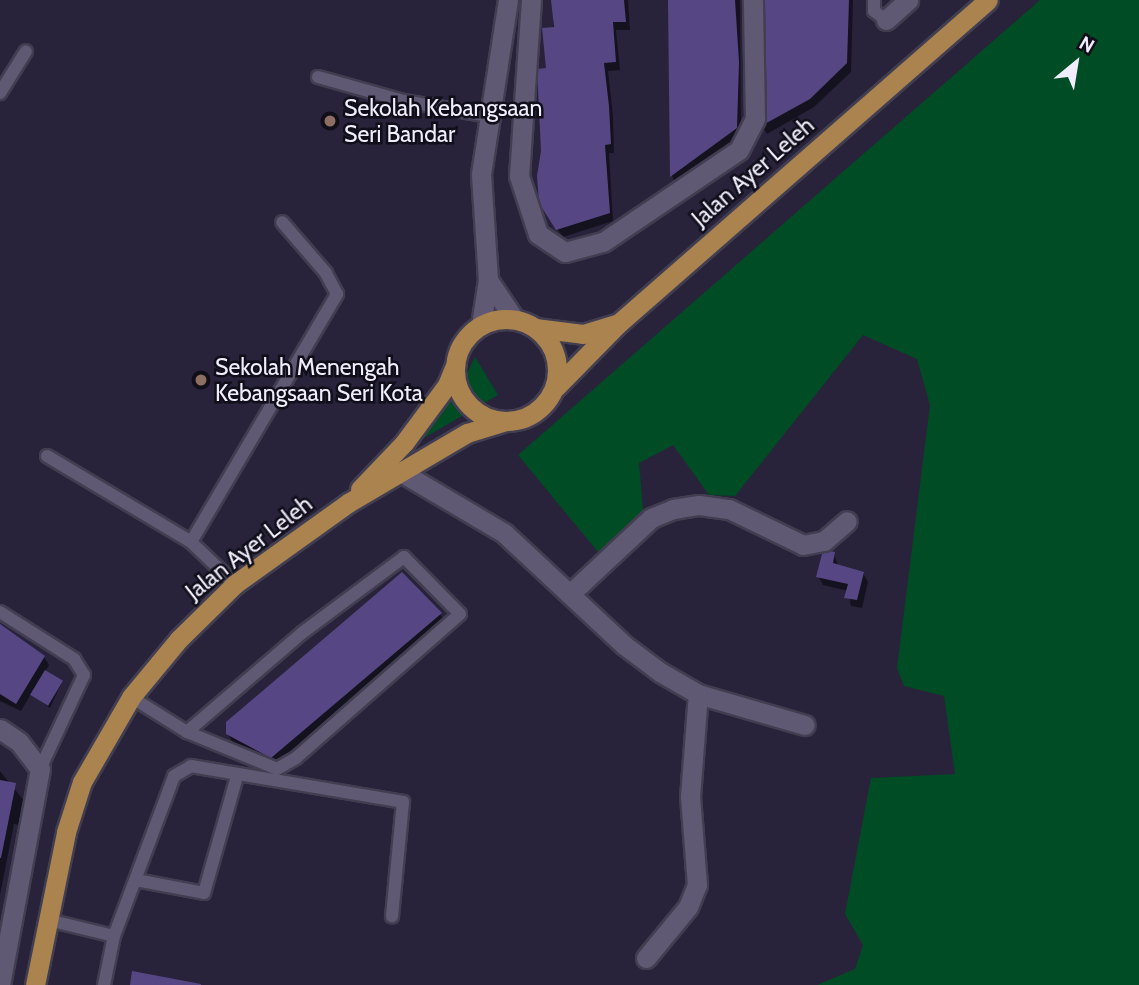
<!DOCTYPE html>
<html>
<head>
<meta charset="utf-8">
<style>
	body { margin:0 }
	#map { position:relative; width:1139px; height:985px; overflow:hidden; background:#28233a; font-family:Cabin,sans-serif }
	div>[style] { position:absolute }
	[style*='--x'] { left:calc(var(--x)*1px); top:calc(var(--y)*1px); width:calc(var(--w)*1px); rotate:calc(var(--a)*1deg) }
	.green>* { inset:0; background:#004c24 }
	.shadow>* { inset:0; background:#0007 }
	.building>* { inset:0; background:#564784; transform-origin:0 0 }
	.roads { filter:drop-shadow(2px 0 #423e51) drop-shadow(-2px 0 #423e51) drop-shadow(0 2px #423e51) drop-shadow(0 -2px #423e51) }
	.service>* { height:12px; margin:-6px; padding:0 6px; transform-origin:6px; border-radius:6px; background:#5f5974 }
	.minor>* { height:19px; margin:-9.5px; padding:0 9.5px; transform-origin:9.5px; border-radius:9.5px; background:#5f5974 }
	.tertiary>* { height:19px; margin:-9.5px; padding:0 9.5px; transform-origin:9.5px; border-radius:9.5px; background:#5f5974 }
	.primary>* { height:19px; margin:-9.5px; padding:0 9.5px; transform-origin:9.5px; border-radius:9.5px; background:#aa834f }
	.primary>.ring { margin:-9.5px; padding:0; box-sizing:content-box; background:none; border:19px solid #aa834f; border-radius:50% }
	.dots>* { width:19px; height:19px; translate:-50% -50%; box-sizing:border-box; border:4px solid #100e19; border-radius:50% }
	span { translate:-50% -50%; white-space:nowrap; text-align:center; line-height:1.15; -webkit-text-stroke:5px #100e19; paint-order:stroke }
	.poi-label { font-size:23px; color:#f0edfd }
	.left { translate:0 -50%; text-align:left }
	.street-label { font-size:23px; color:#f0edfd }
	.north { position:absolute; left:1041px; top:28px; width:70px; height:70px; -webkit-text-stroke:5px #100e19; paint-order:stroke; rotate:30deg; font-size:19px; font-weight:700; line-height:28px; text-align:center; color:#f0edfd }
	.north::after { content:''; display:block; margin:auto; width:24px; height:32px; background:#f0edfd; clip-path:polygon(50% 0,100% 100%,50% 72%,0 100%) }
</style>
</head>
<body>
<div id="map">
	<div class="green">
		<i style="clip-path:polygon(1040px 0,1139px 0,1139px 985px,817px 985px,855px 969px,863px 945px,845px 914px,871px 778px,955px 774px,944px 696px,904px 686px,897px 668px,930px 405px,917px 359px,863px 335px,735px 496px,709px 495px,673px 445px,639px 463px,643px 510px,598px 552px,518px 455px)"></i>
		<i style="clip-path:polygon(475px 357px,498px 395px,410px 446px,455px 397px)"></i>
	</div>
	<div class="shadow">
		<i style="clip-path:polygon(554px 0,628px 0,630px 30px,616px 30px,620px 70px,608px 71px,613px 116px,614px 153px,609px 153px,613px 221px,563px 237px,546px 212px)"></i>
		<i style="clip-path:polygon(670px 0,740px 0,741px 137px,676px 184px,672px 176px)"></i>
		<i style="clip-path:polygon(760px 0,853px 0,851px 72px,814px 107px,767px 134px,762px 126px)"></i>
		<i style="clip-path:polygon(834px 554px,838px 566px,863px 573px,868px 582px,862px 608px,851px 606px,848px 591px,823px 585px,818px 576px)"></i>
		<i style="clip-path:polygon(402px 575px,440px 614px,451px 632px,281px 775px,238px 752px,228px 734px)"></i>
		<i style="clip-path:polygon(0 628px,44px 657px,49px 665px,45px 672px,62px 682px,50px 708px,31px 694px,21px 711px,0 701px)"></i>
		<i style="clip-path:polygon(0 771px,25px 802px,20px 825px,14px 824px,0 895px)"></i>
	</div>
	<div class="building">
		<i style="clip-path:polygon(551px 0,624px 0,626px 22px,613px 22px,616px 62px,604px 63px,609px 106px,611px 144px,605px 145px,610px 213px,556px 230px,539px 203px,537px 176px,541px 151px,537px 69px,546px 68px,542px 28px,554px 27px)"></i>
		<i style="clip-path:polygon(668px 0,735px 0,739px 62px,737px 128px,670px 177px)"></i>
		<i style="clip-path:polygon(758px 0,849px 0,847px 63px,810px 99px,761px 126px)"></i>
		<i style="clip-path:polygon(823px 550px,835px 552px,833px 563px,864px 572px,857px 600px,844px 598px,848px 584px,816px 577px)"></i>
		<i style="clip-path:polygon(402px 572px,442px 613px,271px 758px,226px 734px,226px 722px)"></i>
		<i style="clip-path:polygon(0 624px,45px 656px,16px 704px,0 694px)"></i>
		<i style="left:45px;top:670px;width:21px;height:29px;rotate:31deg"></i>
		<i style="clip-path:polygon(0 780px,16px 783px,1px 858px,0 858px)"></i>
		<i style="clip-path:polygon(132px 971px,201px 984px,201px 985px,130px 985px)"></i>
	</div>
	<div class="roads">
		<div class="service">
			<i style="--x:874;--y:0;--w:11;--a:90"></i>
			<i style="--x:874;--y:11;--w:15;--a:37"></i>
			<i style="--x:318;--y:77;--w:89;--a:15.6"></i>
			<i style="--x:404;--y:101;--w:85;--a:10.1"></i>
			<i style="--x:0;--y:93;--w:49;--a:-58.2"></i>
			<i style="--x:47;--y:456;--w:168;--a:30.8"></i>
			<i style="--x:191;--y:542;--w:61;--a:43.7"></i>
			<i style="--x:191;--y:542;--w:288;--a:-59.5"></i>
			<i style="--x:337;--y:294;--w:24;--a:-118"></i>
			<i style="--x:326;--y:273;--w:67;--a:-130.8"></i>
			<i style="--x:0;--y:612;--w:88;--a:32.4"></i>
			<i style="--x:74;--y:659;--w:19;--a:58"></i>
			<i style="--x:84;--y:675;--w:104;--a:115.1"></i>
			<i style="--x:131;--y:697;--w:66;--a:32"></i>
			<i style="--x:187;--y:732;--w:97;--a:22.3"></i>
			<i style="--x:277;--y:769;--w:22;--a:-30"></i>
			<i style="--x:296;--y:758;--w:218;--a:-41.3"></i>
			<i style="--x:460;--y:614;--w:80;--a:-134.5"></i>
			<i style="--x:404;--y:557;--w:127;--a:143.3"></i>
			<i style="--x:302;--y:633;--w:152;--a:139.3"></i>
			<i style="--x:136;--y:880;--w:69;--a:10.8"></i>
			<i style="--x:204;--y:893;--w:122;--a:-74.2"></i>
			<i style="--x:48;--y:920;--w:68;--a:13.6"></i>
			<i style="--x:104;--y:985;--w:50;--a:-78.5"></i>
			<i style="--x:114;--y:936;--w:171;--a:-69.4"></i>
			<i style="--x:174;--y:776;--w:20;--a:-30"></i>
			<i style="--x:191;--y:766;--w:215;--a:9.6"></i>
			<i style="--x:403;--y:802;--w:115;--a:95.5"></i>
		</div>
		<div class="minor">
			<i style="--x:531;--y:0;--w:176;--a:93.9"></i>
			<i style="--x:519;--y:176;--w:61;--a:71.9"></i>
			<i style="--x:538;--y:234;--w:32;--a:34"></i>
			<i style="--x:565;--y:252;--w:39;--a:-15"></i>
			<i style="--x:603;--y:242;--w:164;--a:-34.1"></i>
			<i style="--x:739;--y:150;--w:35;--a:-63"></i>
			<i style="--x:755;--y:119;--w:119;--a:-91"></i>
			<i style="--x:886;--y:20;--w:30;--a:-42"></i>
			<i style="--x:401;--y:472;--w:120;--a:30.6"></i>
			<i style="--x:504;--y:533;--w:164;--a:43"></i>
			<i style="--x:624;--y:645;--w:45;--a:36.9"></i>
			<i style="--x:660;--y:672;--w:44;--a:30.1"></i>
			<i style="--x:698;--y:694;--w:111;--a:16.2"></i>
			<i style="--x:572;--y:592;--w:108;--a:-43.1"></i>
			<i style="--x:651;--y:518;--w:24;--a:-22"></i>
			<i style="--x:673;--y:509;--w:26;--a:-9"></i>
			<i style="--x:699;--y:505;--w:30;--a:8"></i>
			<i style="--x:729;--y:509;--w:82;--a:25.9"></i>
			<i style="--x:803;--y:545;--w:21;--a:-11"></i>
			<i style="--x:824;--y:541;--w:30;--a:-41"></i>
			<i style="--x:0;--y:729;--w:23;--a:34"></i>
			<i style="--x:19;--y:742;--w:34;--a:52"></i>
			<i style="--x:40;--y:769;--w:219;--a:100.5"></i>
			<i style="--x:646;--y:958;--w:66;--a:-50.5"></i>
			<i style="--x:688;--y:907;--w:24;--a:-68"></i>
			<i style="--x:697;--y:885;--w:88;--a:-94.5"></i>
			<i style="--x:690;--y:797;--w:103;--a:-85.6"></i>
		</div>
		<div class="tertiary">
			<i style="--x:488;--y:280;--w:48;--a:56"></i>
			<i style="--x:481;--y:325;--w:46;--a:-81.2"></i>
			<i style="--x:488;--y:280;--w:106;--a:-93.8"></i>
			<i style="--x:481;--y:174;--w:176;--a:-81.2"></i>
		</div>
		<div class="primary">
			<i class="ring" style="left:455px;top:319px;width:83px;height:83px"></i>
			<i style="--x:535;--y:328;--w:48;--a:7.1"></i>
			<i style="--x:583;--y:334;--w:34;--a:-17"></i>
			<i style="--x:556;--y:387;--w:90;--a:-45.5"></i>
			<i style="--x:619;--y:323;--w:490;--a:-41.2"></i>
			<i style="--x:360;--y:489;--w:64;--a:-46.3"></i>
			<i style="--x:404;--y:443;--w:72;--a:-53.4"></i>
			<i style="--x:447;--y:385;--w:18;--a:-68"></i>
			<i style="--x:35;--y:985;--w:156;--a:-78.5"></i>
			<i style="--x:66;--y:832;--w:52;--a:-72.3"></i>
			<i style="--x:82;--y:782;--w:98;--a:-60"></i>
			<i style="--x:131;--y:697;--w:75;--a:-50.4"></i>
			<i style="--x:179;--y:639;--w:78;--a:-44.5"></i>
			<i style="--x:235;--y:584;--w:139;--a:-35.6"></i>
			<i style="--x:348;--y:503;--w:138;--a:-30.5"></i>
			<i style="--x:467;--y:433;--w:41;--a:-17.1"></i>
		</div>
	</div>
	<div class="dots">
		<i style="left:330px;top:121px;background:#8d6e63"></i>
		<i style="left:201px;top:380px;background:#8d6e63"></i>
	</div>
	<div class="poi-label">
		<span class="left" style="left:344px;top:121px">Sekolah Kebangsaan<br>Seri Bandar</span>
		<span class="left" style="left:215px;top:380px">Sekolah Menengah<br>Kebangsaan Seri Kota</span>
	</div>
	<div class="street-label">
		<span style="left:753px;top:172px;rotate:-41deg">Jalan Ayer Leleh</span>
		<span style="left:249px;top:548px;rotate:-38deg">Jalan Ayer Leleh</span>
	</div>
	<div class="north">N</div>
</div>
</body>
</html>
